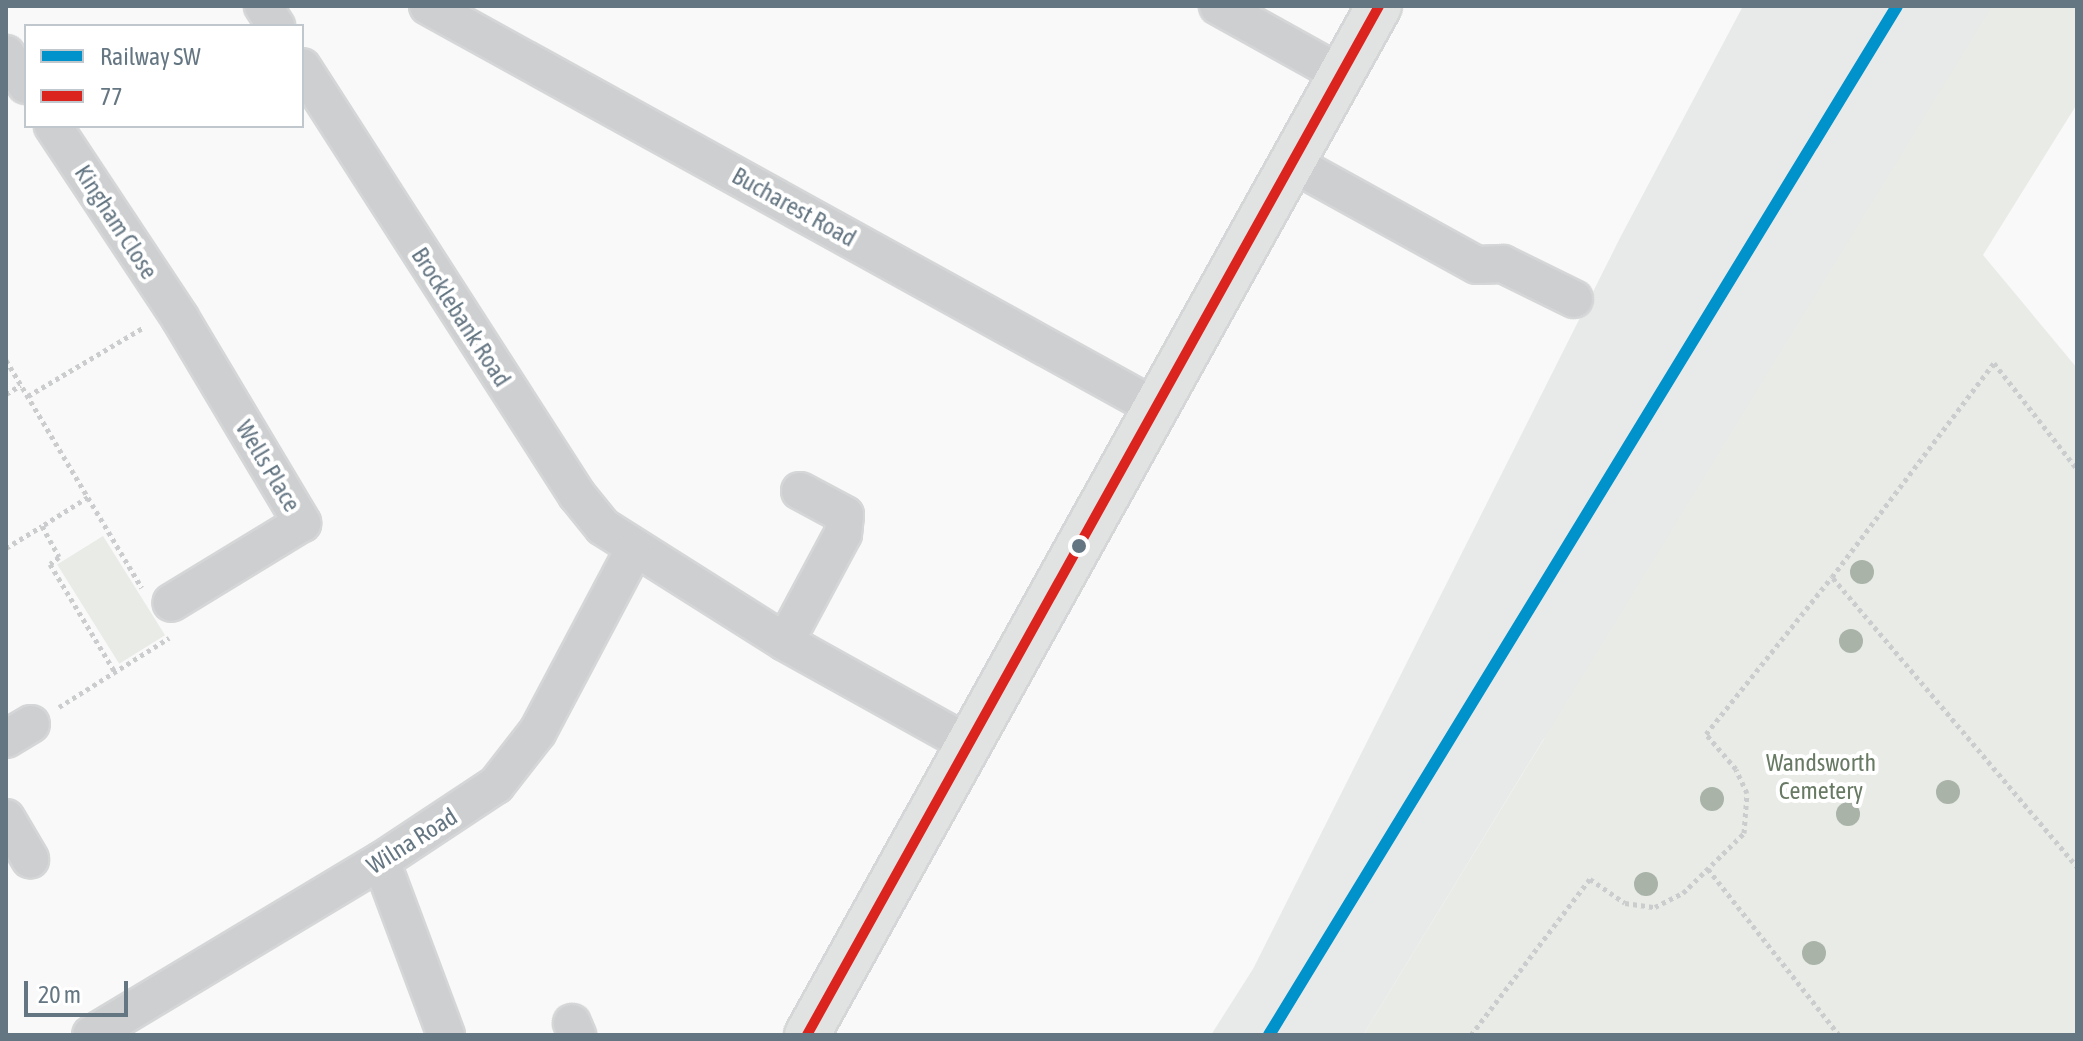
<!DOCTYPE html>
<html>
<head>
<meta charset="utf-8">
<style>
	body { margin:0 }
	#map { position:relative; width:2083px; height:1041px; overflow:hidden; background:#f9f9f9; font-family:"Asap Condensed",sans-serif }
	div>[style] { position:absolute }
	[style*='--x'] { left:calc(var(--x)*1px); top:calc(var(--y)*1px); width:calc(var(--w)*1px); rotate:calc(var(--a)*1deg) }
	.built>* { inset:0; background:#e8e9e9 }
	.green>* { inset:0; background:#e8ebe6; transform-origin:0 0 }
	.path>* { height:5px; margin-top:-2.5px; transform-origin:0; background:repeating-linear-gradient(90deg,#cbcccd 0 4px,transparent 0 8px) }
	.roads { filter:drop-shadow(2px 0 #d5d6d7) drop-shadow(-2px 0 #d5d6d7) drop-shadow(0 2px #d5d6d7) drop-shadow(0 -2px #d5d6d7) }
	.minor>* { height:36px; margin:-18px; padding:0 18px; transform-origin:18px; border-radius:18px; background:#cecfd0 }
	.major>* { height:44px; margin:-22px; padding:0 22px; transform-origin:22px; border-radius:22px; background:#e1e2e2 }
	.bus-1>* { height:10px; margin:-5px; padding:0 5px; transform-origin:5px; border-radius:5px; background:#dc241f }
	.rail-1>* { height:12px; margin:-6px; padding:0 6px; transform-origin:6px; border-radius:6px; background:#0092cb }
	.trees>* { width:24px; height:24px; margin:-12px; border-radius:50%; background:#a9b3a7 }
	.dots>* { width:22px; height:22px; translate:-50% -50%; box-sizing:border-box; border:4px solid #fff; border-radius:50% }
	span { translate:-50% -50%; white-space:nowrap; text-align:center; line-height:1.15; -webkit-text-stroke:8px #fff; paint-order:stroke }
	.street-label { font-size:24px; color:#657683 }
	.park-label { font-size:24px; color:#687a64 }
	.frame { position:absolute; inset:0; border:8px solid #657683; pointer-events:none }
	.legend { position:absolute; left:24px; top:24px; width:280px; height:104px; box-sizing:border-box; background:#fff; border:2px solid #c1c8cd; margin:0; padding:10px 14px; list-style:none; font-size:24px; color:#657683 }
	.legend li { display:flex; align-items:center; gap:16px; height:40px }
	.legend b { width:40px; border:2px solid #c1c8cd }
	.scale { position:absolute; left:24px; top:981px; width:104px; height:36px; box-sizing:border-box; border:4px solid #657683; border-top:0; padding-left:10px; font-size:24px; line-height:28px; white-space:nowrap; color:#657683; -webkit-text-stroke:6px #fff; paint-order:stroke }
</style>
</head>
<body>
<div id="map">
	<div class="built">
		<i style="clip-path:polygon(1743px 6px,2077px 6px,2077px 104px,1543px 740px,1363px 1035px,1211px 1035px,1253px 969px,1621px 236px)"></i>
	</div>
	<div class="green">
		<i style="clip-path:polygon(1992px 6px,2077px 6px,2077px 104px,1983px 255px,2077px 368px,2077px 1035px,1363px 1035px)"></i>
		<i style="left:103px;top:536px;width:117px;height:54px;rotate:58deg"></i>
	</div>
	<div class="path">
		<i style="--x:6;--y:360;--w:265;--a:59.2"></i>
		<i style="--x:6;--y:394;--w:17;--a:-31"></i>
		<i style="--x:28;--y:396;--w:135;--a:-30.7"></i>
		<i style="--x:88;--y:497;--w:54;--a:147.8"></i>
		<i style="--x:42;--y:526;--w:35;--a:61"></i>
		<i style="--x:59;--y:557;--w:11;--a:142"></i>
		<i style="--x:50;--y:564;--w:126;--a:59"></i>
		<i style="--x:6;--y:548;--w:42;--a:-31.4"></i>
		<i style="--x:1833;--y:578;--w:378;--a:49.8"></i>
		<i style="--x:59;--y:707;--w:130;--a:-32.1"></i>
		<i style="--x:1708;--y:869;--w:211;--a:51.7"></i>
		<i style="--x:1471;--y:1035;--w:196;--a:-52.7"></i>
		<i style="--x:1590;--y:879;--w:42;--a:34.4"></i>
		<i style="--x:1625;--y:903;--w:30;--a:8"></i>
		<i style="--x:1655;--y:907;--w:31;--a:-27"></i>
		<i style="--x:1683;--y:893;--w:86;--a:-44.5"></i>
		<i style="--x:1744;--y:833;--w:40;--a:-85.7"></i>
		<i style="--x:1747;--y:793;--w:26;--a:-115"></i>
		<i style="--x:1736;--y:769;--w:46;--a:-130.6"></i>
		<i style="--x:1706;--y:734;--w:201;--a:-51.3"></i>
		<i style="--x:1832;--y:577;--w:268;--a:-52.9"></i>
		<i style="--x:1994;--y:363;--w:135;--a:51.9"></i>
	</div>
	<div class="roads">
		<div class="minor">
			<i style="--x:263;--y:6;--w:24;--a:57"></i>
			<i style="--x:428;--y:6;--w:834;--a:28.9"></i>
			<i style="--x:1218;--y:6;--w:140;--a:29.1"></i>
			<i style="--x:6;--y:54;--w:37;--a:57"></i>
			<i style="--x:302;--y:67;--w:509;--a:57.28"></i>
			<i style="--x:577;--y:495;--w:41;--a:50.9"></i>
			<i style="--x:603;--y:527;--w:215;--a:32.3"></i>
			<i style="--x:785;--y:642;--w:212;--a:29.1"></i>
			<i style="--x:53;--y:126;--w:230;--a:56.5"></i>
			<i style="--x:180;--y:318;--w:239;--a:59.2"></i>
			<i style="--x:302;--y:523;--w:153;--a:148.6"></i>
			<i style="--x:1292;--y:163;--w:211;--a:28.9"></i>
			<i style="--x:1477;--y:265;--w:26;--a:-2"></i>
			<i style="--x:1503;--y:264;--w:79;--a:26.2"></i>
			<i style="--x:785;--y:642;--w:123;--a:-61.8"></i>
			<i style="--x:843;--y:534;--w:19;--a:-84"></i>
			<i style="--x:845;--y:515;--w:51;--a:-151.9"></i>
			<i style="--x:6;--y:739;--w:29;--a:-31"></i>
			<i style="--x:6;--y:818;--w:48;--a:59.7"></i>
			<i style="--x:381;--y:861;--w:186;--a:69.5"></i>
			<i style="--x:572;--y:1023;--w:13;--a:67"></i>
			<i style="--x:91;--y:1035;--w:338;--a:-31"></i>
			<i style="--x:381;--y:861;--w:138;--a:-33.5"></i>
			<i style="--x:496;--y:785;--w:68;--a:-52.1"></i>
			<i style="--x:538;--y:731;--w:205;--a:-62.1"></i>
		</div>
		<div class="major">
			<i style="--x:807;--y:1035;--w:1177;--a:-60.93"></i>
		</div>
	</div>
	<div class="bus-1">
		<i style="--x:807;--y:1035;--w:1177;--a:-60.93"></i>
	</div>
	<div class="rail-1">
		<i style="--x:1269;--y:1035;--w:1205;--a:-58.6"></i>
	</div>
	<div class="trees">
		<i style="left:1862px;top:572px"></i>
		<i style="left:1851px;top:641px"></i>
		<i style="left:1948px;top:792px"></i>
		<i style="left:1712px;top:799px"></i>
		<i style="left:1848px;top:814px"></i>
		<i style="left:1646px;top:884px"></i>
		<i style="left:1814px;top:953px"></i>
	</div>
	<div class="dots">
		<i style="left:1079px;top:546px;background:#657683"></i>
	</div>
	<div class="street-label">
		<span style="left:794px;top:207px;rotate:29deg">Bucharest Road</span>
		<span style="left:116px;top:222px;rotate:57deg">Kingham Close</span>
		<span style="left:461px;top:317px;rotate:57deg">Brocklebank Road</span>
		<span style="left:268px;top:466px;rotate:59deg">Wells Place</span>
		<span style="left:412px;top:841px;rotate:-32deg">Wilna Road</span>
	</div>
	<div class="park-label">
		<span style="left:1821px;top:777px">Wandsworth<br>Cemetery</span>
	</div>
	<div class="frame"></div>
	<ul class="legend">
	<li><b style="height:10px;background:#0092cb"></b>Railway SW</li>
	<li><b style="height:10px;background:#dc241f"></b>77</li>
	</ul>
	<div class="scale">20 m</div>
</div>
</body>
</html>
